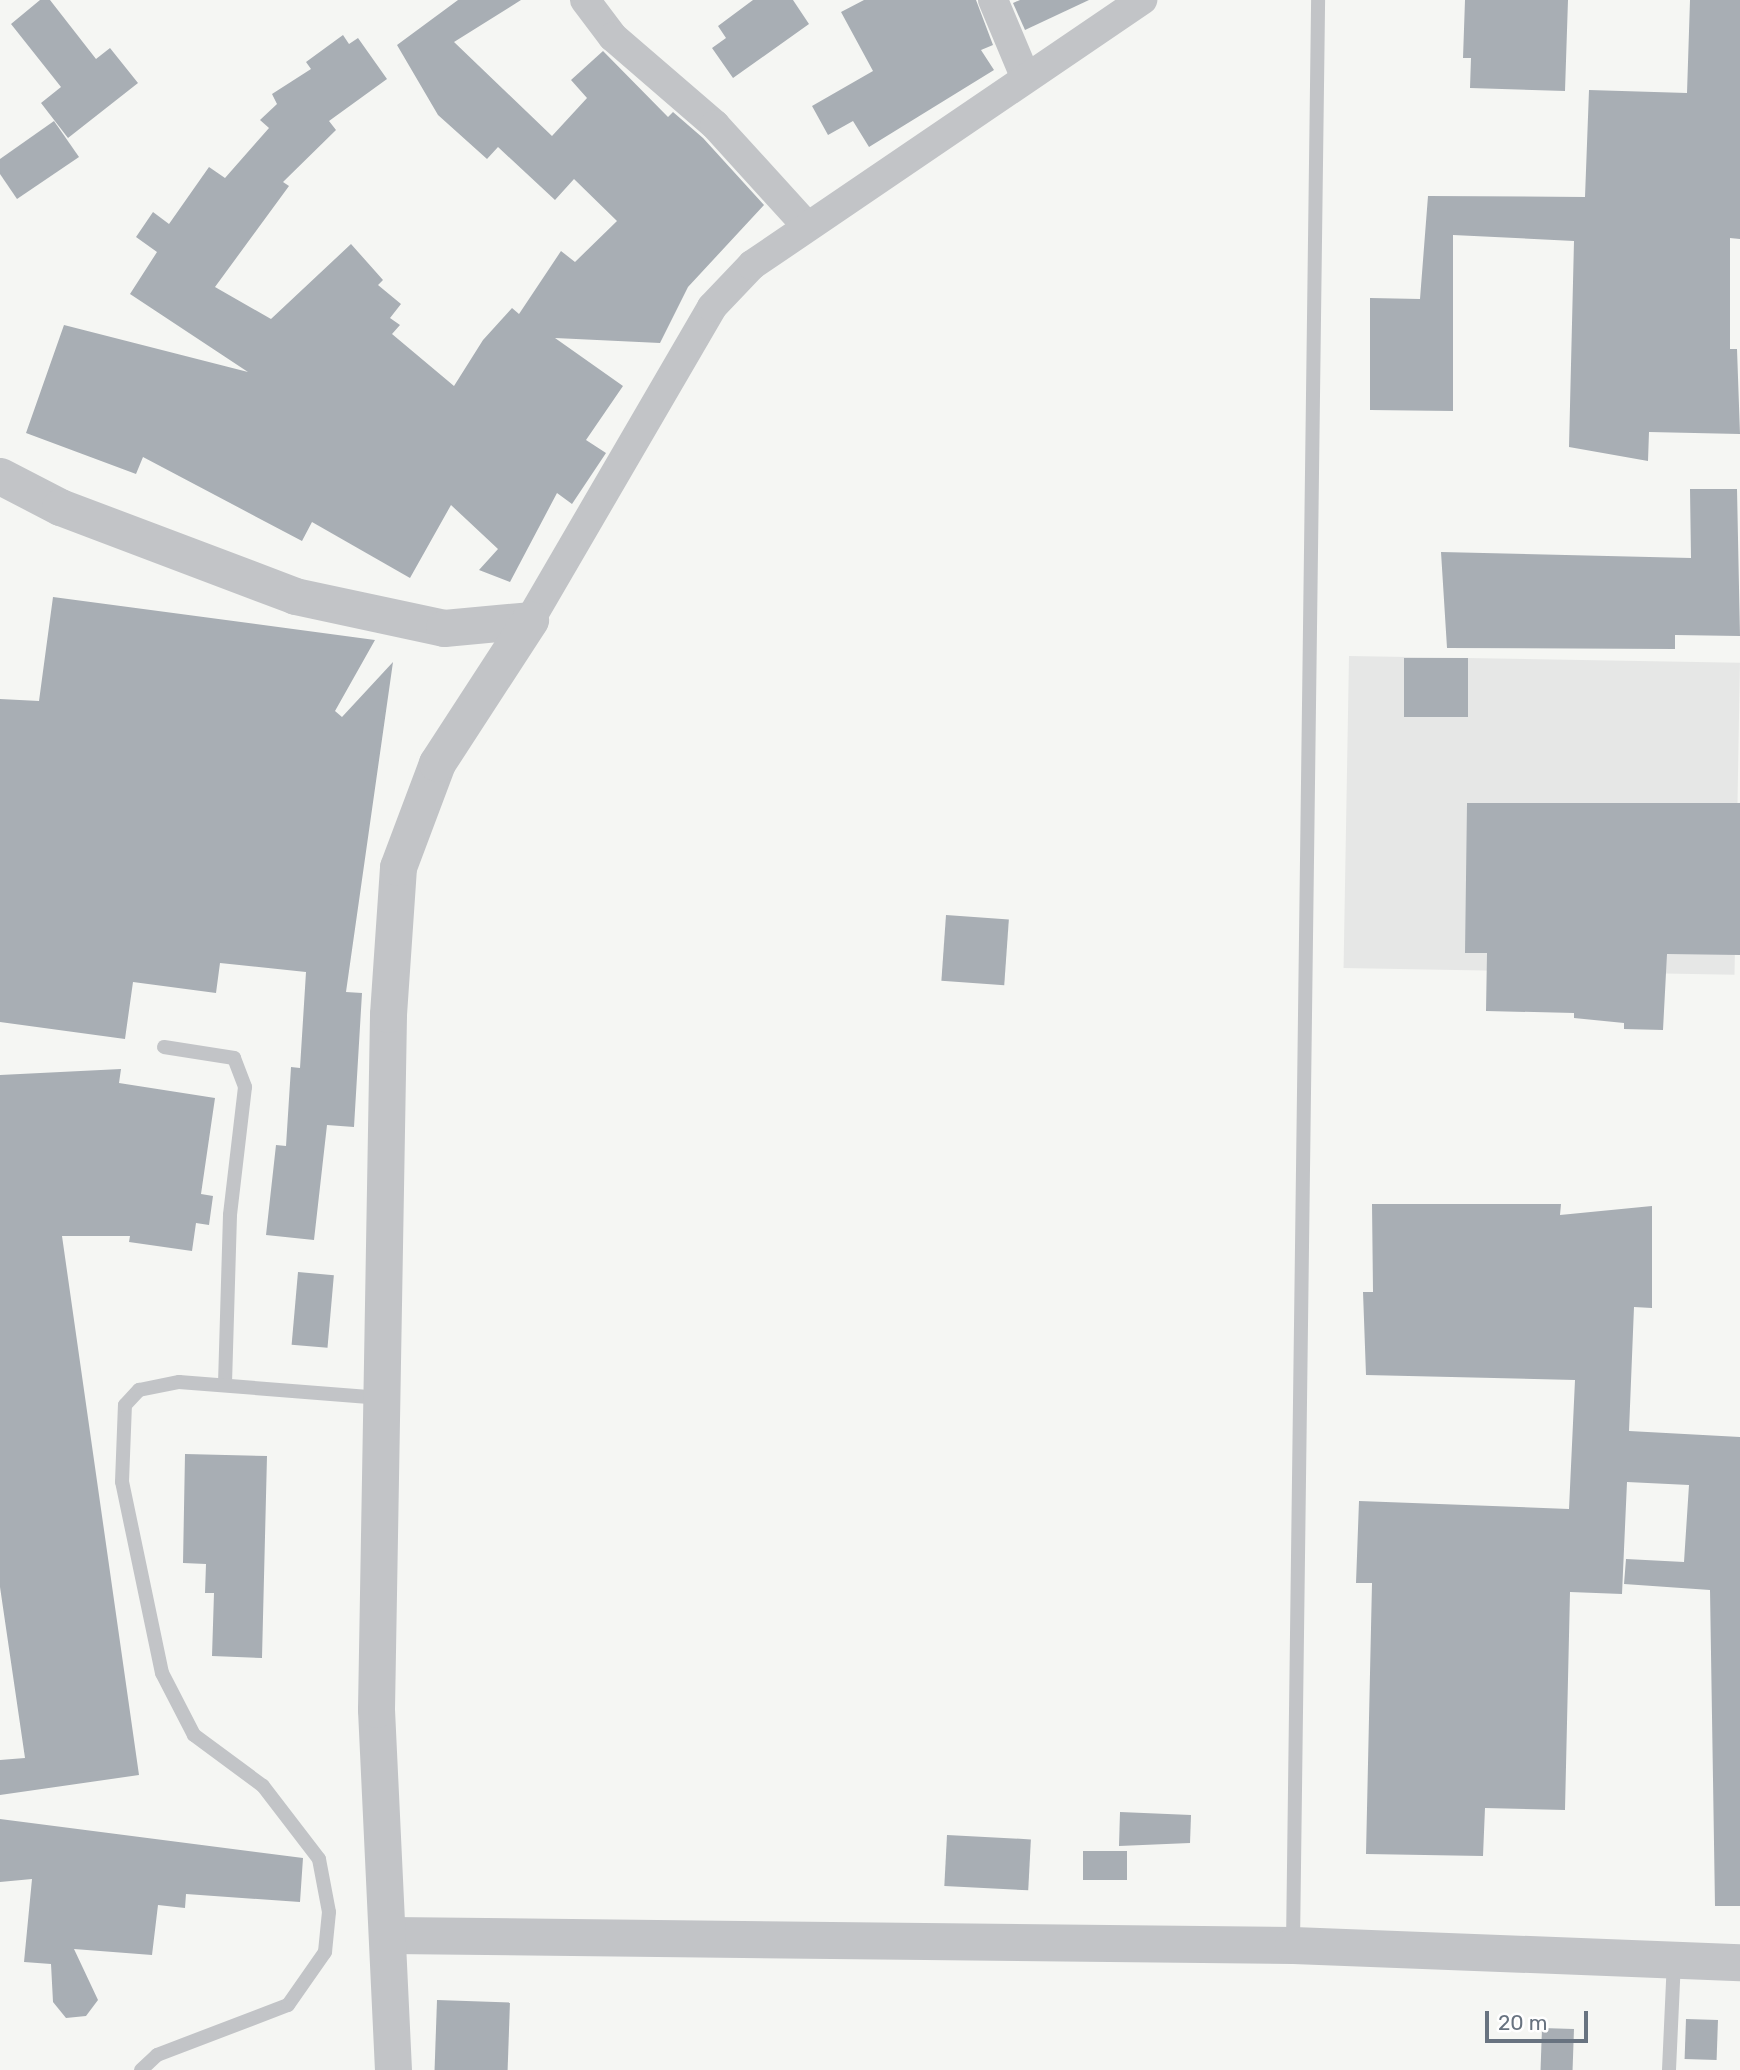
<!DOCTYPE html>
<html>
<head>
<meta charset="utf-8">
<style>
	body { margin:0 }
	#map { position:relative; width:1740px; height:2070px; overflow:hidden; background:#f5f6f3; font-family:Rubik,sans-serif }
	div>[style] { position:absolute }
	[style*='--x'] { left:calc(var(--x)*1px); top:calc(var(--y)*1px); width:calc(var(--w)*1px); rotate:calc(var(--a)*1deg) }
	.built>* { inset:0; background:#e6e7e6; transform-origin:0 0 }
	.building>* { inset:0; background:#a8aeb4; transform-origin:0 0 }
	.service>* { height:14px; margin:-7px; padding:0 7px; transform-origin:7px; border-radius:7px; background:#c2c4c7 }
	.minor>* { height:30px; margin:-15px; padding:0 15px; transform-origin:15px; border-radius:15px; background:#c2c4c7 }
	.tertiary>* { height:37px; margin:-18.5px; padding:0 18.5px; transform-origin:18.5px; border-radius:18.5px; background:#c2c4c7 }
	span { translate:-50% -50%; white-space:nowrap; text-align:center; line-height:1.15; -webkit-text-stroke:7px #fff; paint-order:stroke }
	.scale { position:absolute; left:1485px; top:2011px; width:103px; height:32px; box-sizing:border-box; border:4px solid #687380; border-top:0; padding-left:9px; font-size:21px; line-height:24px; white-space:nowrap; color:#687380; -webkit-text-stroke:5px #fff; paint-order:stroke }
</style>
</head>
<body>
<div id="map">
	<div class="built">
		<i style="left:1349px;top:656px;width:391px;height:312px;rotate:1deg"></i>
	</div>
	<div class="building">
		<i style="clip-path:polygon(40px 0,50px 0,96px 59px,110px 48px,138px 83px,68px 138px,41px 103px,61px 87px,11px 24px)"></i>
		<i style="clip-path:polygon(458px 0,521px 0,454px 42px,552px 136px,587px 98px,571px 80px,603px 51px,668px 117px,673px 112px,703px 138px,764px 205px,688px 287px,660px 343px,555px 338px,623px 386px,586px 440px,606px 453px,572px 504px,557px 493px,510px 582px,479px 570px,498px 549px,451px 505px,410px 578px,312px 522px,302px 541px,143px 457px,136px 474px,26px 433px,64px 325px,248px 372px,130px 294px,157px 252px,136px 237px,153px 212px,169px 224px,209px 167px,225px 178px,269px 128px,260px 120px,277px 104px,272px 94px,311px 69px,306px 62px,343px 35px,349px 44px,358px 38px,387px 79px,329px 121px,336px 130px,283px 182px,289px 186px,215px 287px,271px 319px,351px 244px,383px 280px,378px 285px,401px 304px,390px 318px,400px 325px,392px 334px,454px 386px,483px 340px,512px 308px,519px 314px,561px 251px,575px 262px,617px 221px,574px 179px,555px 200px,498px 147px,487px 159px,438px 115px,397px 45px)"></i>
		<i style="clip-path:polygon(753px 0,793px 0,809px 24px,733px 78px,712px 48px,726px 38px,718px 26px)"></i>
		<i style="clip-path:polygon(864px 0,976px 0,993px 45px,981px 50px,994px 70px,869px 147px,853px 121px,828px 135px,812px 106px,873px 71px,841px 12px)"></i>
		<i style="clip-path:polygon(1020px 0,1089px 0,1025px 30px,1013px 3px)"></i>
		<i style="clip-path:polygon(1465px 0,1568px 0,1565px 91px,1470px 88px,1471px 58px,1463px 58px)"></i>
		<i style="clip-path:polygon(1690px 0,1740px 0,1740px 239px,1730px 238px,1730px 349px,1737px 349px,1740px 434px,1649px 432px,1648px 461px,1569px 447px,1574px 241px,1453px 235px,1453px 411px,1370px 410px,1370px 298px,1420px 299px,1428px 196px,1585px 197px,1589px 90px,1687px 93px)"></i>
		<i style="clip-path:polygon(54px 121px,79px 157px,17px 199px,0 174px,0 159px)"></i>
		<i style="clip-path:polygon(1690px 489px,1737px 489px,1740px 636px,1675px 635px,1675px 649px,1447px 648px,1441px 552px,1691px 558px)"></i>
		<i style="clip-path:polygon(53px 597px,375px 640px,335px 711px,342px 717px,393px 662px,346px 992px,362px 993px,354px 1127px,327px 1125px,314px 1240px,266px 1235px,276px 1145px,286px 1146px,291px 1067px,300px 1068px,306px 972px,220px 963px,216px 993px,133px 982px,125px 1039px,0 1022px,0 699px,39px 701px)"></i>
		<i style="left:1404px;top:658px;width:64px;height:59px"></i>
		<i style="clip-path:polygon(1467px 803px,1740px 803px,1740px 955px,1667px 954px,1663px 1030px,1624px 1029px,1624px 1023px,1574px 1018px,1574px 1013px,1486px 1011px,1487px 953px,1465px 953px)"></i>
		<i style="left:946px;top:915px;width:63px;height:66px;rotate:4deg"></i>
		<i style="clip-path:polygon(121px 1069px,119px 1083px,215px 1098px,201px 1194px,213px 1196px,209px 1225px,196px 1223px,192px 1251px,129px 1242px,130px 1236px,62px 1236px,139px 1775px,0 1795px,0 1760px,25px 1758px,0 1587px,0 1075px)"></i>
		<i style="clip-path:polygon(1372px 1204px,1561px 1204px,1560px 1215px,1652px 1206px,1652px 1308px,1634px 1307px,1629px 1431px,1740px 1437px,1740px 1906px,1715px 1906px,1710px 1590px,1624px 1584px,1626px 1559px,1684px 1562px,1689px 1485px,1627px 1482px,1622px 1594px,1570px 1592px,1565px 1810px,1485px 1808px,1483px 1856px,1366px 1854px,1372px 1583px,1356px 1583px,1359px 1501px,1569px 1509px,1575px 1380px,1366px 1375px,1363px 1292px,1373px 1292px)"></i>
		<i style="left:298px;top:1272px;width:36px;height:73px;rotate:5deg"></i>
		<i style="clip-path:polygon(185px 1454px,267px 1456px,262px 1658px,212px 1656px,214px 1593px,205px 1593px,206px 1564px,183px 1563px)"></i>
		<i style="clip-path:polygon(1120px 1812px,1191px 1815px,1190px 1843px,1119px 1846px)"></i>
		<i style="clip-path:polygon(0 1819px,303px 1858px,300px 1902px,186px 1894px,185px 1908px,158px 1905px,152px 1955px,74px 1949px,98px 2000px,86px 2016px,66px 2018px,53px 2002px,51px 1964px,24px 1962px,32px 1879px,0 1882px)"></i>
		<i style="left:947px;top:1835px;width:84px;height:51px;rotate:3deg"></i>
		<i style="left:1083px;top:1851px;width:44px;height:29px"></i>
		<i style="left:437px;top:2000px;width:73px;height:70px;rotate:2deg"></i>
		<i style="left:1686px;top:2019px;width:32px;height:40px;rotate:2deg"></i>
		<i style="left:1542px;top:2028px;width:32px;height:42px;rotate:2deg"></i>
	</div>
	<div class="service">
		<i style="--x:164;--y:1047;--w:71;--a:8.9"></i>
		<i style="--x:234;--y:1058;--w:31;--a:69"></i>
		<i style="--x:245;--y:1087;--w:129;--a:96.7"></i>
		<i style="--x:230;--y:1215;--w:170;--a:91.7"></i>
		<i style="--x:1293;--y:1944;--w:1944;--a:-89.26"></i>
		<i style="--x:141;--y:2070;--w:22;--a:-43"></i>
		<i style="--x:157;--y:2055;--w:140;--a:-20.9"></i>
		<i style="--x:288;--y:2005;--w:65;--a:-55.1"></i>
		<i style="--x:325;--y:1952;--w:40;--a:-84.3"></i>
		<i style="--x:329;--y:1912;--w:54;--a:-100.7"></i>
		<i style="--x:319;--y:1859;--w:92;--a:-127.5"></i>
		<i style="--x:263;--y:1786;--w:86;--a:-143.5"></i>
		<i style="--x:194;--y:1735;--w:70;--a:-117.3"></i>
		<i style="--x:162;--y:1673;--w:195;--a:-101.8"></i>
		<i style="--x:122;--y:1482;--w:77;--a:-87.8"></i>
		<i style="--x:125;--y:1405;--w:21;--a:-47"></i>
		<i style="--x:139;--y:1390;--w:41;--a:-11.3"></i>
		<i style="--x:179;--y:1382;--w:203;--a:4.5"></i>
		<i style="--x:1669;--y:2070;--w:109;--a:-87.4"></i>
	</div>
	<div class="minor">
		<i style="--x:585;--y:0;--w:46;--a:52.9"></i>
		<i style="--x:613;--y:37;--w:135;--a:40.8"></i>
		<i style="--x:715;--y:125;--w:134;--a:47.7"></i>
		<i style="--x:993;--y:0;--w:82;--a:67.2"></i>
		<i style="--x:530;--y:620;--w:362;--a:-59.8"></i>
		<i style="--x:712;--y:307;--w:58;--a:-46.4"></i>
		<i style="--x:752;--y:265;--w:472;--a:-34.2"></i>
	</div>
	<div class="tertiary">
		<i style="--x:0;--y:476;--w:68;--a:27.3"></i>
		<i style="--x:60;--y:507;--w:251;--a:20.7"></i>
		<i style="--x:295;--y:596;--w:152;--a:12.1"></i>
		<i style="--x:444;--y:628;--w:86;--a:-5.3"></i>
		<i style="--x:391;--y:1935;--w:902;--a:0.64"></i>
		<i style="--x:1293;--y:1945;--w:447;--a:2.2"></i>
		<i style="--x:393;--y:2070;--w:361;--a:-92.7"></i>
		<i style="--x:376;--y:1709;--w:695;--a:-89.01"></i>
		<i style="--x:388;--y:1014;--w:147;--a:-86.1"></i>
		<i style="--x:398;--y:867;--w:111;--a:-69.4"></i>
		<i style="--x:437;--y:763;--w:171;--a:-57"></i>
	</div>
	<div class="scale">20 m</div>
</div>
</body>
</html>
